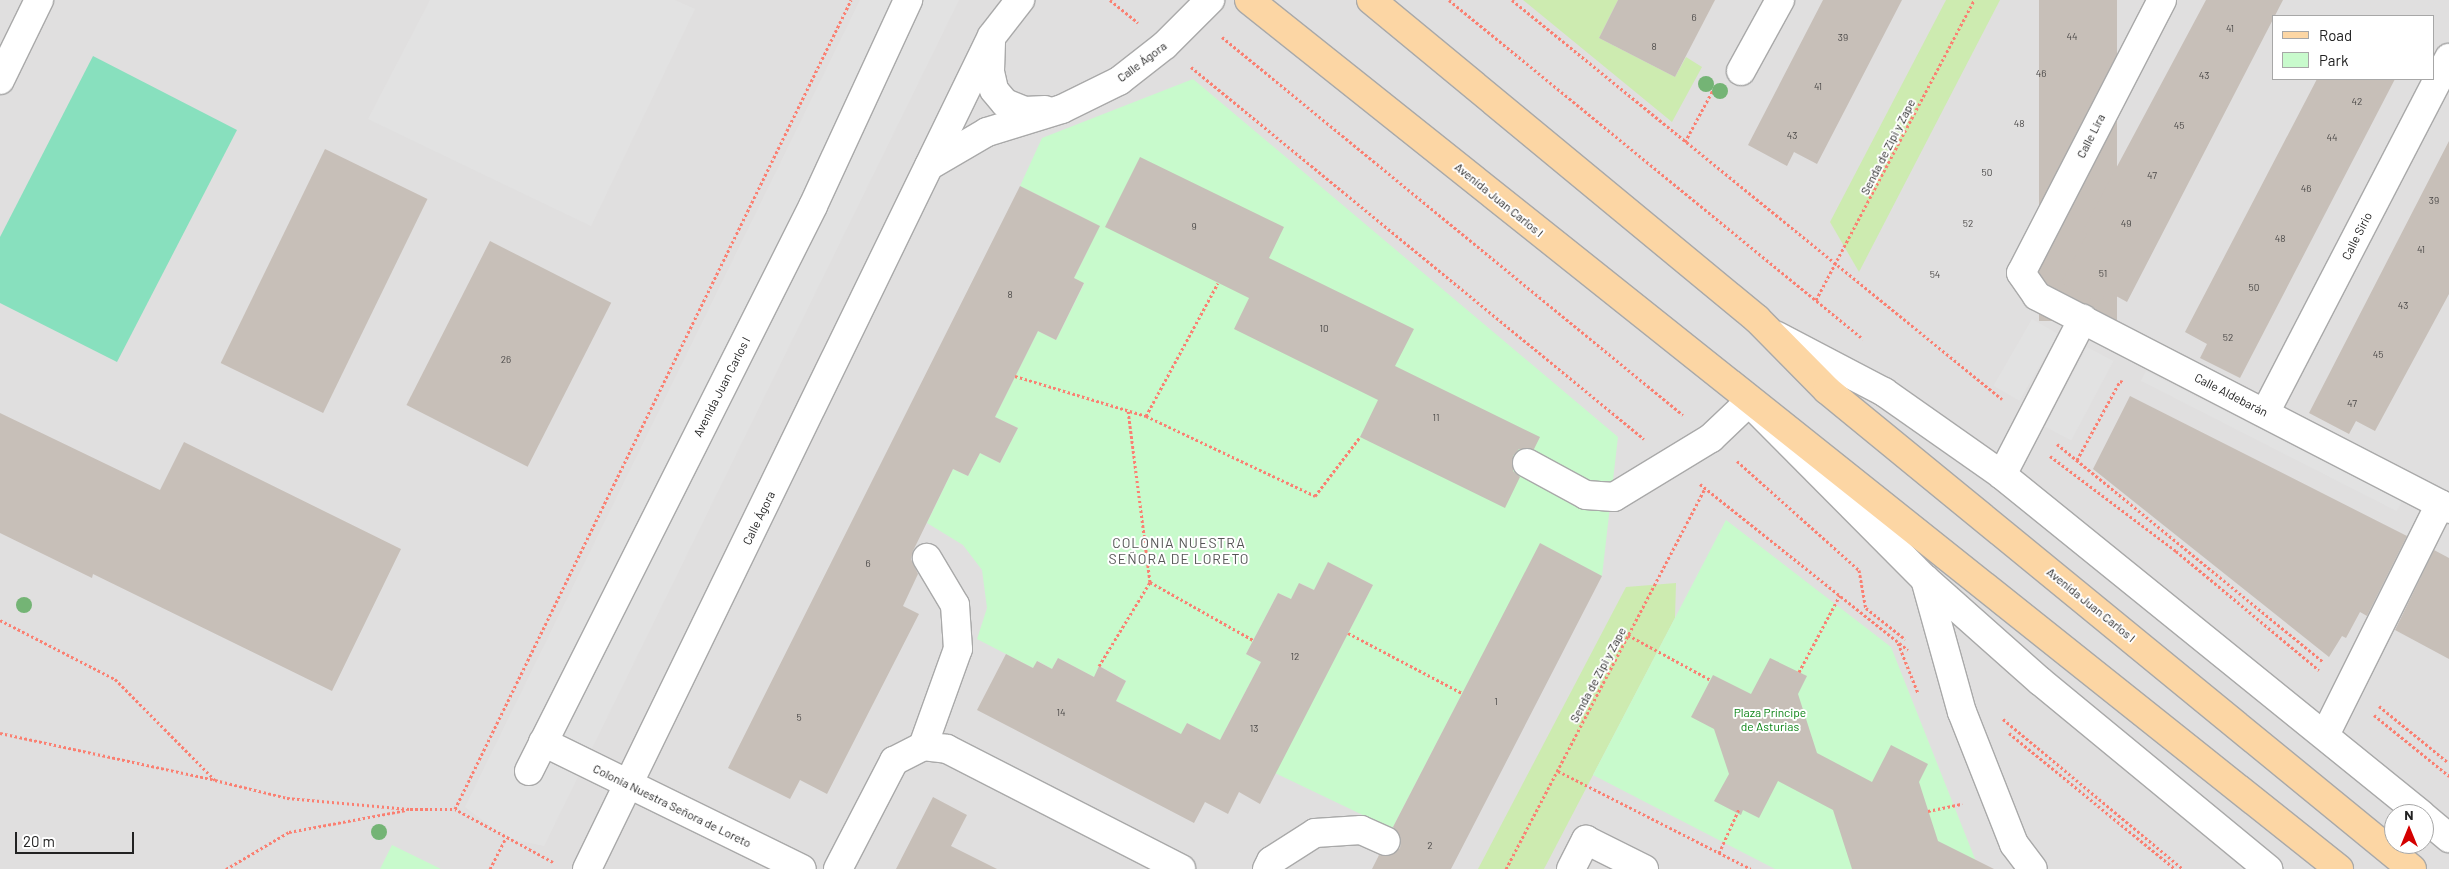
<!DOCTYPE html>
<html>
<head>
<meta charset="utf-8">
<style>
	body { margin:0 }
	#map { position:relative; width:2449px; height:869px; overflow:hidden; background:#f2efe9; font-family:Barlow,sans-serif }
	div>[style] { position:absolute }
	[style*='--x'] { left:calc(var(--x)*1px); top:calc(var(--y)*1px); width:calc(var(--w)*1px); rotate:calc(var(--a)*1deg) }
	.residential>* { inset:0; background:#e0dfdf }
	.grass>* { inset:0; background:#cdebb0 }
	.park>* { inset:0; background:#c8facc }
	.pitch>* { inset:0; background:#88e0be }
	.parking>* { inset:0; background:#e2e2e2; transform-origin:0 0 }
	.building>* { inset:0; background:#c7bfb8; transform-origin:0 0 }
	.path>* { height:3px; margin-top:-1.5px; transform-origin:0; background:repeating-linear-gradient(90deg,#fa8072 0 2.5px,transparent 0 5px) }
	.roads { filter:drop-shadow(1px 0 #a9a9a9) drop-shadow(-1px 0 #a9a9a9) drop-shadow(0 1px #a9a9a9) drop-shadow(0 -1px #a9a9a9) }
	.minor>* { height:28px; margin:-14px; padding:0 14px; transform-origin:14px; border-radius:14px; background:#fff }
	.major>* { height:28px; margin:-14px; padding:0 14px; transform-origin:14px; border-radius:14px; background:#fcd6a4 }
	.trees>* { width:16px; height:16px; margin:-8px; border-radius:50%; background:#74b475 }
	span { translate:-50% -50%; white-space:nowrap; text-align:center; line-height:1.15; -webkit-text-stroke:4px #fff; paint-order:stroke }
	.number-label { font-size:10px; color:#4b4948 }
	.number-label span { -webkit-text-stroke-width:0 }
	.street-label { font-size:12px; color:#222 }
	.park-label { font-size:12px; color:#0c8416 }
	.neighbourhood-label { font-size:14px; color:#555; letter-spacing:1px }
	.legend { position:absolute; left:2272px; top:15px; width:162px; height:65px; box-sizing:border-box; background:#fff; border:1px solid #a7a7a7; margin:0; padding:6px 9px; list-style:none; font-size:15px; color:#222 }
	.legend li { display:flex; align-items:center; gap:10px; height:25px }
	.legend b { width:25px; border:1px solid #a7a7a7 }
	.north { position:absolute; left:2384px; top:804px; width:50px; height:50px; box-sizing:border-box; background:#fff; border:1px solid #a7a7a7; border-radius:50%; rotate:0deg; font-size:14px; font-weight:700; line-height:20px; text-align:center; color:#222 }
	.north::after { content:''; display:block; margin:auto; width:18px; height:22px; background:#d40000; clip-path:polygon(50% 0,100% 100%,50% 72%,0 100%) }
	.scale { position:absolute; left:15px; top:832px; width:119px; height:22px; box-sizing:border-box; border:2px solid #222; border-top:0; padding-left:6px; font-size:15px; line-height:18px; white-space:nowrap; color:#222; -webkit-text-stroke:4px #fff; paint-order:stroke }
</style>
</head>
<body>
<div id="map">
	<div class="residential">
		<i style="clip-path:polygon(evenodd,0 0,2449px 0,2449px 869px,0 869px,0 0,2273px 16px,2433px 16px,2433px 79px,2273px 79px,2273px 16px,0 0,2394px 814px,2424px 814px,2424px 844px,2394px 844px,2394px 814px)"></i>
	</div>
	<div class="grass">
		<i style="clip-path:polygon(1523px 0,1618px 0,1599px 38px,1675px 77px,1686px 57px,1702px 67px,1672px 122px)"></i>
		<i style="clip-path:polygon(1946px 0,2000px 0,1859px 272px,1830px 222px)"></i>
		<i style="clip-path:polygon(1676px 583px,1675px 618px,1544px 869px,1478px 869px,1626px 587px)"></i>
	</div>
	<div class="park">
		<i style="clip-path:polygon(1193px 79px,1618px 437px,1602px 576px,1540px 544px,1392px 829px,1275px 773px,1373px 585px,1328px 563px,1314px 590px,1300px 583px,1291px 599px,1278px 593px,1246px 654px,1261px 662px,1220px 740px,1187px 723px,1177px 744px,1148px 717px,1116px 701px,1126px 681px,1100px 666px,1094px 677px,1058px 658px,1052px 669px,1038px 661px,1033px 668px,977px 639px,987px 608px,982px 570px,963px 545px,927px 523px,953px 469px,968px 476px,980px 453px,1000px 463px,1018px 428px,995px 417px,1038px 331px,1056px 340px,1084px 284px,1074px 278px,1088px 250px,1073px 243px,1084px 218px,1020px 186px,1042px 138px)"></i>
		<i style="clip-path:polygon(1726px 520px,1891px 647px,1979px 869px,1775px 869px,1593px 775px)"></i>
		<i style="clip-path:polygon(392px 845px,441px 869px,380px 869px)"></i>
	</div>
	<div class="pitch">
		<i style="clip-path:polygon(93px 56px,237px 130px,117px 362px,0 303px,0 237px)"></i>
	</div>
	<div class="parking">
		<i style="clip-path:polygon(430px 0,675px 0,695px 9px,591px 226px,368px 119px)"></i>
		<i style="clip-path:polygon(860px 0,959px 0,544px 846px,506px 838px,465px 807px)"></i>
		<i style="left:2032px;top:319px;width:30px;height:77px;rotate:30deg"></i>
		<i style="left:2087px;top:347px;width:30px;height:90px;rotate:28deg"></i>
		<i style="left:2146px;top:371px;width:287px;height:11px;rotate:27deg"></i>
	</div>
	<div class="building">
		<i style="clip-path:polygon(1618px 0,1715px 0,1675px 77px,1599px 38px)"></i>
		<i style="clip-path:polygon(1823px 0,1902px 0,1817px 164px,1794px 152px,1787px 166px,1748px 145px)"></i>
		<i style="left:2039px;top:0;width:78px;height:321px"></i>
		<i style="clip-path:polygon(2206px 0,2283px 0,2127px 302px,2107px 291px,2100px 304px,2061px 283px,2087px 234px,2082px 232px)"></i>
		<i style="clip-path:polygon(2317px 79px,2395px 79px,2240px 378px,2200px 358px,2207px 344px,2185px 332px)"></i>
		<i style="clip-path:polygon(2449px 141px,2449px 294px,2375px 431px,2356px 421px,2349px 434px,2309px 413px)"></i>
		<i style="left:325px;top:149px;width:114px;height:238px;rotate:26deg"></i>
		<i style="clip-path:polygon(1140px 157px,1284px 227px,1269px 258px,1414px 329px,1395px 366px,1540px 437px,1534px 449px,1519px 449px,1513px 456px,1513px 471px,1520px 477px,1505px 508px,1360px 437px,1378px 400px,1234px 329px,1249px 298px,1105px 227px)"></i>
		<i style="clip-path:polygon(1020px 186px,1100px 226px,1074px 278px,1084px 283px,1056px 340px,1038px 331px,995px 417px,1018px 428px,1000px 463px,980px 453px,968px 476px,953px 469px,913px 551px,911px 559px,918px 574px,903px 606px,919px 614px,827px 794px,800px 780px,790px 799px,728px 768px)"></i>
		<i style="left:490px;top:241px;width:136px;height:184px;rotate:27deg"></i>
		<i style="clip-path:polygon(2130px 396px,2407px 536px,2367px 616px,2360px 612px,2346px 638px,2342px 636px,2329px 657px,2093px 469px)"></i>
		<i style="clip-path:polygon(0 413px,160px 490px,184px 442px,401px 549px,332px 691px,93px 574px,92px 578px,0 533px)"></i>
		<i style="clip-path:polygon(1540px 543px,1602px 576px,1451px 869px,1372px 869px,1379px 855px,1388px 856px,1400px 848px,1401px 839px,1393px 827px)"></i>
		<i style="clip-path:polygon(2434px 550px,2449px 558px,2449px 659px,2395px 630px)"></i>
		<i style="clip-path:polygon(1328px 562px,1373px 585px,1260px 804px,1239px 792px,1228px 814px,1205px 802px,1194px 823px,977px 710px,1006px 654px,1033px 668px,1037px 661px,1052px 669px,1058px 658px,1094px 677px,1099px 666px,1126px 681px,1116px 701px,1181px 734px,1187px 723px,1220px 740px,1261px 662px,1246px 654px,1278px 593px,1291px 599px,1299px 583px,1314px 590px)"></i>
		<i style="clip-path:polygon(1770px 658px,1807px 676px,1798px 694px,1817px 753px,1872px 782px,1891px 745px,1928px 764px,1919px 782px,1938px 841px,1994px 869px,1852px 869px,1833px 810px,1778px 781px,1759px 818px,1743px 810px,1741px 815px,1714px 801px,1729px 774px,1714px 729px,1691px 717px,1713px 675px,1751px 694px)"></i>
		<i style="clip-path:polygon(933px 797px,967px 815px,951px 846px,997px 869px,896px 869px)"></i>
	</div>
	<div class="path">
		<i style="--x:1110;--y:0;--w:36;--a:39"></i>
		<i style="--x:1449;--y:0;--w:535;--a:39.31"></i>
		<i style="--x:1512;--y:0;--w:632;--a:39.16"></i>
		<i style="--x:1222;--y:37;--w:596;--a:39.35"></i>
		<i style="--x:1191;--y:67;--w:586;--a:39.39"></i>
		<i style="--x:1685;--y:142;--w:59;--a:-61.7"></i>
		<i style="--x:1816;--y:300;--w:339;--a:-62.2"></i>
		<i style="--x:1015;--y:376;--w:137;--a:17"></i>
		<i style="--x:1146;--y:416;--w:187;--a:25.3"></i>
		<i style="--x:1315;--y:496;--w:74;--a:-52.7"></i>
		<i style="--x:1146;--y:416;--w:151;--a:-61.6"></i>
		<i style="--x:2057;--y:444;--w:344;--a:39.3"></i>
		<i style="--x:2050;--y:456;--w:158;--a:37"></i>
		<i style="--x:2176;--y:551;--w:186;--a:39.8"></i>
		<i style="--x:2077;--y:460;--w:90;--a:-61.4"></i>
		<i style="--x:2120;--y:381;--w:3;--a:18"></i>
		<i style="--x:1737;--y:461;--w:164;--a:41.8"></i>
		<i style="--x:1859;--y:570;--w:39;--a:80"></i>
		<i style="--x:1866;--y:608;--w:50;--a:38.5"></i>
		<i style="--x:1700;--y:484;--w:266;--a:38.6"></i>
		<i style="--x:1150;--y:582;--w:118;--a:29.4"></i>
		<i style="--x:0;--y:620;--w:129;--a:27.2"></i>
		<i style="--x:115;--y:679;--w:142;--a:45.3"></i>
		<i style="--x:215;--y:780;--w:74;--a:14"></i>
		<i style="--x:287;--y:798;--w:123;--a:5.1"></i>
		<i style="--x:410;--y:809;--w:45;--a:0"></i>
		<i style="--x:1348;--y:633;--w:129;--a:27.8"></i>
		<i style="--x:1628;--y:635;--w:94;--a:28.5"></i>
		<i style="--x:1898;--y:643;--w:54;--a:68.2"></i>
		<i style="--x:1099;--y:666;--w:98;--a:-58.7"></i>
		<i style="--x:1150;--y:582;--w:172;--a:-97.3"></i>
		<i style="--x:1799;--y:672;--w:87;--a:-62"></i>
		<i style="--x:2379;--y:706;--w:90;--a:39.2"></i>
		<i style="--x:2374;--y:715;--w:97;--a:39.1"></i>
		<i style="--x:2003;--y:719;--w:234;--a:39.8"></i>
		<i style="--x:0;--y:733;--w:220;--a:12.3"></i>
		<i style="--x:2009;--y:733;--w:215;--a:39.3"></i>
		<i style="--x:1558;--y:771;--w:216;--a:26.9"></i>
		<i style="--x:1928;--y:811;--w:35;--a:-12"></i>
		<i style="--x:1719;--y:853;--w:48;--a:-65.6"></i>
		<i style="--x:553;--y:862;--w:111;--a:-151.6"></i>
		<i style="--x:455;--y:809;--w:901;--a:-63.92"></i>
		<i style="--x:226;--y:869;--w:73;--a:-30.4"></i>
		<i style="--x:289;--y:832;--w:119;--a:-10.6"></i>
		<i style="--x:490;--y:869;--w:35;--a:-63"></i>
		<i style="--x:1506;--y:869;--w:429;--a:-62.4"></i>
	</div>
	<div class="roads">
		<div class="minor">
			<i style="--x:2162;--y:0;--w:307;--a:117.3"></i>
			<i style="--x:2021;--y:273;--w:28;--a:55"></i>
			<i style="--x:2037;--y:296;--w:464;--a:27.3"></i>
			<i style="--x:991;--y:42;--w:30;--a:92"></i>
			<i style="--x:990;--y:72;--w:18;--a:77"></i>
			<i style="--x:994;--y:90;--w:17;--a:50"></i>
			<i style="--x:1005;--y:103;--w:22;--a:22"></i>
			<i style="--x:1025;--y:111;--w:20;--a:-3"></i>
			<i style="--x:1741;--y:71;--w:81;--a:-61.2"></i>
			<i style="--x:0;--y:80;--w:89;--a:-64"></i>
			<i style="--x:929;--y:166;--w:67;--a:-30.4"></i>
			<i style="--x:987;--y:132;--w:78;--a:-17"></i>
			<i style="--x:1062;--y:109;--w:64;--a:-26.2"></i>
			<i style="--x:1119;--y:81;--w:58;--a:-38"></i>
			<i style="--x:1165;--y:45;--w:64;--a:-45"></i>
			<i style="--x:1777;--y:336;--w:121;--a:27.6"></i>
			<i style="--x:1884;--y:392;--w:144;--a:35.1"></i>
			<i style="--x:2002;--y:475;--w:539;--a:38.98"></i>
			<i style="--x:2265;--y:413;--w:400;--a:-62.6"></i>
			<i style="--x:1527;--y:463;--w:67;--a:28.5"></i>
			<i style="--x:1586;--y:495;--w:28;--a:4"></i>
			<i style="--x:1614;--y:497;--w:114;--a:-31.3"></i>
			<i style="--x:1711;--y:438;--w:52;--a:-43.5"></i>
			<i style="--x:1749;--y:402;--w:250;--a:45.2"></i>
			<i style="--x:1925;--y:579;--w:154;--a:41.6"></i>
			<i style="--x:2040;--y:681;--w:296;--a:39.5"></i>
			<i style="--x:2002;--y:475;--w:176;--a:-62.6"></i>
			<i style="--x:1925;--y:579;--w:138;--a:74.5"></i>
			<i style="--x:1962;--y:712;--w:142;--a:68.5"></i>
			<i style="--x:2014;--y:844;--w:31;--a:53"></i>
			<i style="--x:2325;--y:735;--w:258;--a:-63.5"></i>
			<i style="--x:543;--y:742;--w:288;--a:26.1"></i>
			<i style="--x:923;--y:746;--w:103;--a:-70.2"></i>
			<i style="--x:958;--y:649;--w:44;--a:-93.9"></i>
			<i style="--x:955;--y:605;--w:55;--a:-120.8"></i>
			<i style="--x:529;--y:771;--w:632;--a:-63.31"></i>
			<i style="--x:813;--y:206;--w:227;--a:-65.2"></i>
			<i style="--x:2424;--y:817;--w:33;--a:40"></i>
			<i style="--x:587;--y:869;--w:926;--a:-64.07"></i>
			<i style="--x:992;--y:36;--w:46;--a:-52.1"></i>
			<i style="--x:838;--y:869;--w:122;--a:-62.6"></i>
			<i style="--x:894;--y:761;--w:33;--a:-27"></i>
			<i style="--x:923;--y:746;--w:24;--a:7"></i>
			<i style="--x:947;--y:749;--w:263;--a:27.1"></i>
			<i style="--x:1267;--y:869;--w:9;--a:-63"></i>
			<i style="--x:1271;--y:861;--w:52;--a:-32.5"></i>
			<i style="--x:1315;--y:833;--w:46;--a:-3.7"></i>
			<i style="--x:1361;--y:830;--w:27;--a:24"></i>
			<i style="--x:1571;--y:869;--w:33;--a:-63"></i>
			<i style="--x:1586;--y:840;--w:65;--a:26.6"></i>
		</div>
		<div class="major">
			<i style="--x:1249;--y:0;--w:1394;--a:38.56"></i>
			<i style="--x:1371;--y:0;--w:501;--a:39.57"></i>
			<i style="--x:1757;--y:319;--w:100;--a:45.4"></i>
			<i style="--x:1827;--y:390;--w:756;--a:39.31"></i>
		</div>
	</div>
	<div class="trees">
		<i style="left:1706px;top:84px"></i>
		<i style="left:1720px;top:91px"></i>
		<i style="left:24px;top:605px"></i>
		<i style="left:379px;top:832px"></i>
	</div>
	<div class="number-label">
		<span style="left:1694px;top:18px">6</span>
		<span style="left:2230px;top:29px">41</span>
		<span style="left:2072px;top:37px">44</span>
		<span style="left:1843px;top:38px">39</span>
		<span style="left:1654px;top:47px">8</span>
		<span style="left:2041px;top:74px">46</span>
		<span style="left:2204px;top:76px">43</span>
		<span style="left:1818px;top:87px">41</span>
		<span style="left:2357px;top:102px">42</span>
		<span style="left:2019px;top:124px">48</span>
		<span style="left:2179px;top:126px">45</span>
		<span style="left:1792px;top:136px">43</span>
		<span style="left:2332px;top:138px">44</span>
		<span style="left:1987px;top:173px">50</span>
		<span style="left:2152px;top:176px">47</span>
		<span style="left:2306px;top:189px">46</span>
		<span style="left:2434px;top:201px">39</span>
		<span style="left:1968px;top:224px">52</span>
		<span style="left:2126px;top:224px">49</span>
		<span style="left:1194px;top:227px">9</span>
		<span style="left:2280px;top:239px">48</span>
		<span style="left:2421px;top:250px">41</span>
		<span style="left:2103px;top:274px">51</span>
		<span style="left:1935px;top:275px">54</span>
		<span style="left:2254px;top:288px">50</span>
		<span style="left:1010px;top:295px">8</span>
		<span style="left:2403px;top:306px">43</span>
		<span style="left:1324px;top:329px">10</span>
		<span style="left:2228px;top:338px">52</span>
		<span style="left:2378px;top:355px">45</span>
		<span style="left:506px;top:360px">26</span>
		<span style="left:2352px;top:404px">47</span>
		<span style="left:1436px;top:418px">11</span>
		<span style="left:868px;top:564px">6</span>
		<span style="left:1295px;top:657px">12</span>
		<span style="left:1496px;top:702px">1</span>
		<span style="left:1061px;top:713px">14</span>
		<span style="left:799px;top:718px">5</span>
		<span style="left:1254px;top:729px">13</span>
		<span style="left:1430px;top:846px">2</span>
	</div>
	<div class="street-label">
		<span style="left:1142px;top:62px;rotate:-37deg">Calle Ágora</span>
		<span style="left:2091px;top:136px;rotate:-63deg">Calle Lira</span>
		<span style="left:1888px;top:147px;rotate:-63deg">Senda de Zipi y Zape</span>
		<span style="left:1499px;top:200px;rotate:39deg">Avenida Juan Carlos I</span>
		<span style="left:2357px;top:236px;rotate:-63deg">Calle Sirio</span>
		<span style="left:722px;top:387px;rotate:-63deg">Avenida Juan Carlos I</span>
		<span style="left:2231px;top:395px;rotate:27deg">Calle Aldebarán</span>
		<span style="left:759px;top:518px;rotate:-64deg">Calle Ágora</span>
		<span style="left:2091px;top:605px;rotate:39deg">Avenida Juan Carlos I</span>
		<span style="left:1598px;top:675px;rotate:-62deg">Senda de Zipi y Zape</span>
		<span style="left:672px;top:806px;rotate:26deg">Colonia Nuestra Señora de Loreto</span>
	</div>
	<div class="park-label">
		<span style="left:1770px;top:720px">Plaza Príncipe<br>de Asturias</span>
	</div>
	<div class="neighbourhood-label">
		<span style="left:1179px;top:551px">COLONIA NUESTRA<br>SEÑORA DE LORETO</span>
	</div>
	<ul class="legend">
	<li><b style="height:6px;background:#fcd6a4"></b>Road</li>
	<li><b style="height:14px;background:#c8facc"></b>Park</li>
	</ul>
	<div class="north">N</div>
	<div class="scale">20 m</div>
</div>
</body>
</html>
